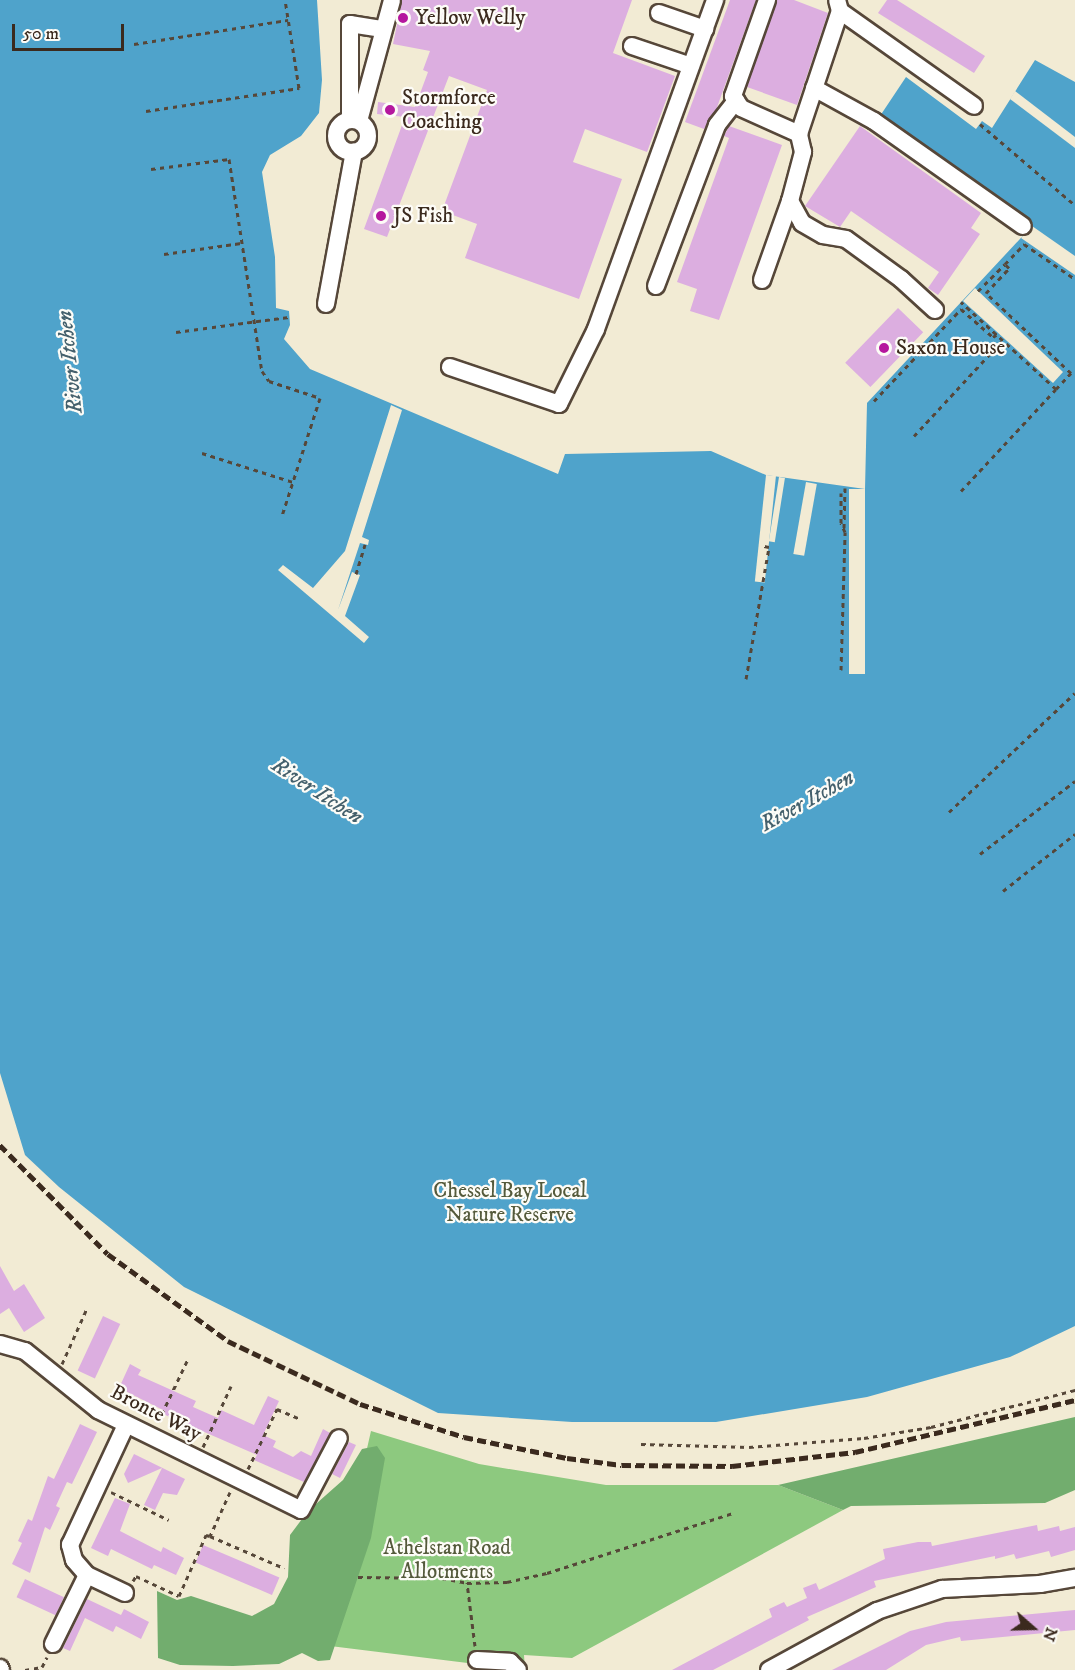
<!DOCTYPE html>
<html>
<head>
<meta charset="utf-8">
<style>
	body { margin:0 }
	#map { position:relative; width:1075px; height:1670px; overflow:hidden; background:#f2ebd4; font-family:"IM FELL DW Pica",serif }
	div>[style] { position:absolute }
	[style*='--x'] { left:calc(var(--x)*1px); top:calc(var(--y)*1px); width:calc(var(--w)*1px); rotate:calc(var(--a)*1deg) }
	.green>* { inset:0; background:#8dc97f }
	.forest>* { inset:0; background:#72ad6e }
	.water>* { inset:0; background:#4fa3cb }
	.pier>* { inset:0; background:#f2ebd4; transform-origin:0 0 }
	.building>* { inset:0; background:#dcaee0; transform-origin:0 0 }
	.path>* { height:3px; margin-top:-1.5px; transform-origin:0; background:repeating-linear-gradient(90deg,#564739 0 4.5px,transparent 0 9px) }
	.roads { filter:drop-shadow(2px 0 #564739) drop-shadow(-2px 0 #564739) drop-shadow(0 2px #564739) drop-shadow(0 -2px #564739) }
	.minor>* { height:16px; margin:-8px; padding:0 8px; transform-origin:8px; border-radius:8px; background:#fff }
	.minor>.ring { margin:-8px; padding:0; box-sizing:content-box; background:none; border:16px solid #fff; border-radius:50% }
	.rail>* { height:4.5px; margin-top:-2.25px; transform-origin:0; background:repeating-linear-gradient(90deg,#3b2a1e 0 9px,transparent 0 13.5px) }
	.dots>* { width:16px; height:16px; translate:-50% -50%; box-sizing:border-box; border:3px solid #fdfcf7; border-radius:50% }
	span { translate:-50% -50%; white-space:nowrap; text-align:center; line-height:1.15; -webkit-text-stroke:4.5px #fdfcf7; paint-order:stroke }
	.poi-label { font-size:21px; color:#3b2a1e }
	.left { translate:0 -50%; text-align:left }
	.park-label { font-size:21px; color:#545a3b }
	.street-label { font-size:21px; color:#3b2a1e }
	.water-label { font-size:22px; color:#44606c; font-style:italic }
	.north { position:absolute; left:1003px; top:1598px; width:60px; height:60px; -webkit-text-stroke:4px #fdfcf7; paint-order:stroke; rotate:110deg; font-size:16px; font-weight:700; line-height:24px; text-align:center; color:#3b2a1e }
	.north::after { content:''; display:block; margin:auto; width:21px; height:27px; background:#3b2a1e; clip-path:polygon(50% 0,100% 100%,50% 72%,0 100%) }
	.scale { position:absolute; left:12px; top:24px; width:112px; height:27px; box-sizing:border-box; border:3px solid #3b2a1e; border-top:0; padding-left:8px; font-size:18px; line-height:21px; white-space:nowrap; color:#3b2a1e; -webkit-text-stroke:4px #fdfcf7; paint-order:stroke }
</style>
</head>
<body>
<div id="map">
	<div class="green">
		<i style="clip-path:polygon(371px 1431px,479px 1464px,606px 1485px,778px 1485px,843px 1510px,572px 1658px,524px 1655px,525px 1670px,322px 1645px)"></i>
	</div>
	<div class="forest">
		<i style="clip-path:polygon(1075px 1417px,1075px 1490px,1045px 1503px,851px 1506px,843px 1510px,778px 1485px)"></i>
		<i style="clip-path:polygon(377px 1446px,385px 1458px,371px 1538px,330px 1660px,318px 1661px,302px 1653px,279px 1664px,233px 1666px,180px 1665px,158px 1658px,157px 1591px,177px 1600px,191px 1596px,252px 1616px,274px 1604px,288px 1577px,290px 1535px,308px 1511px,343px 1480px,362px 1449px)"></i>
	</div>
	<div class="water">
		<i style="clip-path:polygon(0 0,317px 0,322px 80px,319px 113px,301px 136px,270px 155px,262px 172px,275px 257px,276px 308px,289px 311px,290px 325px,284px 339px,310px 369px,558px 474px,565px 454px,711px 451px,766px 475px,865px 489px,867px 403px,1032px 226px,878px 119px,906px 77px,976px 129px,982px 121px,992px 128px,1035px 60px,1075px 82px,1075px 1326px,1010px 1357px,867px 1397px,716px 1422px,572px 1422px,438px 1413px,184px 1287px,59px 1187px,25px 1155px,0 1073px)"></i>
	</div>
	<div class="pier">
		<i style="clip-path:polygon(1015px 91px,1075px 137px,1075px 148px,1010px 99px)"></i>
		<i style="clip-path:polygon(1032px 226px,1075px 256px,1075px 275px,1021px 238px)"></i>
		<i style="clip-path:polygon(975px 288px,1063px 372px,1053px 383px,963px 301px)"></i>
		<i style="clip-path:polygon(391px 405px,402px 410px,362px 537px,369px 540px,368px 545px,360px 543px,338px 610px,352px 572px,360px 575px,345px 616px,369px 637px,364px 643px,278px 570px,283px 565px,313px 588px,345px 551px)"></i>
		<i style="left:766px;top:475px;width:10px;height:107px;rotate:6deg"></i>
		<i style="left:779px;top:477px;width:6px;height:65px;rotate:9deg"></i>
		<i style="left:806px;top:482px;width:11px;height:73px;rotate:10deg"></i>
		<i style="left:849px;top:489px;width:16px;height:185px"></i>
	</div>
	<div class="building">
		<i style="clip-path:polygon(402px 0,632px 0,613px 53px,675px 76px,647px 152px,585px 129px,573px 162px,622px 179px,579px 299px,465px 258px,477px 224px,442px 211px,487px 90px,449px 76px,387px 237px,364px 229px,405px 117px,377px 114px,378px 102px,415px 107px,428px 72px,423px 70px,430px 51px,393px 44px)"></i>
		<i style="clip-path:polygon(730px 0,756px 0,716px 110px,704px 129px,685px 122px)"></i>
		<i style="clip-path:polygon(777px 0,794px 0,828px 13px,797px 105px,747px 87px)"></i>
		<i style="clip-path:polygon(887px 0,897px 0,985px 56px,974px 73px,878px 13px)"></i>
		<i style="clip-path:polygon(729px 126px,782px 145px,719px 320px,690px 311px,697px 289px,677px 282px,729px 138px,724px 136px)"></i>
		<i style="clip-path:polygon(860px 126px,981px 213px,971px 228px,980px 234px,938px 295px,928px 288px,939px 272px,851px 211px,840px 227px,805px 206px)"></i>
		<i style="left:898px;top:308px;width:35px;height:76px;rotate:44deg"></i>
		<i style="clip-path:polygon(0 1266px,14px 1291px,24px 1284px,45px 1318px,24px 1332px,9px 1308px,0 1314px)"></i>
		<i style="left:103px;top:1316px;width:19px;height:60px;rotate:25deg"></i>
		<i style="clip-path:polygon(130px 1364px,141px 1370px,138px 1375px,196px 1401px,193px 1407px,218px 1418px,221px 1410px,254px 1425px,268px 1396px,279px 1401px,263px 1435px,276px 1441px,273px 1447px,293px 1457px,301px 1451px,311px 1456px,323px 1429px,330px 1433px,304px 1482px,254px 1460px,257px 1455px,163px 1414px,165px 1411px,119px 1388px)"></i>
		<i style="clip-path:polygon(80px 1424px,97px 1432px,72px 1484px,67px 1482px,61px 1495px,56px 1506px,60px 1508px,50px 1530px,45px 1527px,30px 1573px,12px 1564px,22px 1543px,18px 1541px,28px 1519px,32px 1521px,48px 1476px,54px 1479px)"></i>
		<i style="clip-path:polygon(349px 1442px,356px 1445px,340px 1478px,332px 1474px)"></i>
		<i style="clip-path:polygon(134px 1454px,185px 1479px,177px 1495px,163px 1493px,155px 1510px,144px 1505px,162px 1468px,128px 1483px,124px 1474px)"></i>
		<i style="clip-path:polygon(115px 1498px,130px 1504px,120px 1531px,161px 1552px,163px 1547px,184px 1558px,176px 1575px,154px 1565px,152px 1569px,111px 1549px,108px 1556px,91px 1548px)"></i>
		<i style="clip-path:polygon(1037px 1525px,1038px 1531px,1059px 1526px,1060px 1531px,1075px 1527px,1075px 1550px,1051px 1557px,1049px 1551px,1016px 1559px,1014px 1554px,995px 1559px,995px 1556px,874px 1581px,876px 1587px,807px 1617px,809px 1620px,713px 1670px,672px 1670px,772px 1617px,769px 1609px,784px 1602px,787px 1607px,807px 1598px,803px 1588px,816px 1583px,819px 1590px,885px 1559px,883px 1549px,918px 1542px,931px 1542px,932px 1546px)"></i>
		<i style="left:203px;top:1545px;width:83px;height:19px;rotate:23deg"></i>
		<i style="left:25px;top:1579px;width:43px;height:20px;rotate:25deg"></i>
		<i style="clip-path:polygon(87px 1599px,121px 1615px,124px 1609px,149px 1622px,141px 1639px,116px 1626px,113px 1632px,85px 1618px,70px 1651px,63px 1648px)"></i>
		<i style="clip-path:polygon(1075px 1610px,1075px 1630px,961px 1641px,960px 1637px,926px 1645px,886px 1670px,832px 1670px,910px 1631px,946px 1622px)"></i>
	</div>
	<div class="path">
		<i style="--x:134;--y:44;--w:156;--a:-8.9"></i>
		<i style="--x:146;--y:111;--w:155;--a:-8.5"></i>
		<i style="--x:299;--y:88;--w:89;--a:-99"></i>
		<i style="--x:980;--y:124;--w:125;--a:40.5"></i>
		<i style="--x:151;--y:169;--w:79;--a:-7.3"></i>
		<i style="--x:229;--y:159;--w:215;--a:81.2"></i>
		<i style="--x:262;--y:371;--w:12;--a:55"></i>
		<i style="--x:269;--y:381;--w:54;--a:18.4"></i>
		<i style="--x:320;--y:398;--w:124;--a:107.9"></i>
		<i style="--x:164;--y:254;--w:78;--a:-8.1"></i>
		<i style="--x:978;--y:291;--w:38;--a:-45"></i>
		<i style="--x:176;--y:332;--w:114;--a:-7.6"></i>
		<i style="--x:1056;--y:389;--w:22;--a:-47"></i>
		<i style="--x:1071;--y:373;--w:117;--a:-136.7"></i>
		<i style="--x:986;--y:293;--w:34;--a:-47"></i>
		<i style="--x:1009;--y:268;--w:6;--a:-135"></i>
		<i style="--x:1005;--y:264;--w:28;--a:-46"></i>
		<i style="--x:1024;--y:244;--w:62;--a:34.5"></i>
		<i style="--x:874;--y:401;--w:127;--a:-46.6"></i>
		<i style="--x:961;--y:309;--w:43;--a:41.2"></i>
		<i style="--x:993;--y:337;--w:4;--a:-34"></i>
		<i style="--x:914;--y:436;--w:129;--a:-47.2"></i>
		<i style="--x:202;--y:453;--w:96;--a:17.7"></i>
		<i style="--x:961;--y:491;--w:139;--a:-47"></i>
		<i style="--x:1056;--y:389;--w:129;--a:-137.5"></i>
		<i style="--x:844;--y:528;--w:40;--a:-88.6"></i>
		<i style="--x:356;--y:574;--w:31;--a:-73"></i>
		<i style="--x:841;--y:670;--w:138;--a:-88.3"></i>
		<i style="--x:845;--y:532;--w:10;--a:-114"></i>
		<i style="--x:841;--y:523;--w:30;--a:-90"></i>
		<i style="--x:746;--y:679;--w:134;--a:-80.1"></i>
		<i style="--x:769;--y:547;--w:5;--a:-169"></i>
		<i style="--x:949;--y:812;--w:173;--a:-43.4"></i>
		<i style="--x:980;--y:854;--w:120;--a:-37.5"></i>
		<i style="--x:1003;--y:891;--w:92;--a:-38.4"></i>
		<i style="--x:62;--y:1364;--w:61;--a:-65.9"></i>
		<i style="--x:158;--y:1422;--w:68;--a:-64.6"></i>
		<i style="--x:641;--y:1444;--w:108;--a:1.6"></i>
		<i style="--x:749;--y:1447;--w:115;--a:-4.5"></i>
		<i style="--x:864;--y:1438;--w:68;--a:-9.3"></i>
		<i style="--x:931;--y:1427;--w:149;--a:-14.4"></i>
		<i style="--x:203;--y:1447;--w:67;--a:-65.3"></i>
		<i style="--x:248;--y:1469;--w:67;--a:-64.2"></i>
		<i style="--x:277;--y:1409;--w:25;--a:23"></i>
		<i style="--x:111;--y:1492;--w:64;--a:25.8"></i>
		<i style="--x:230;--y:1492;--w:48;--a:114.4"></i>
		<i style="--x:210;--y:1536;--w:81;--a:23.4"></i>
		<i style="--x:358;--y:1577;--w:84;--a:0.7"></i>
		<i style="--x:442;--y:1578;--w:25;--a:11"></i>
		<i style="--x:133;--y:1581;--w:6;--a:-59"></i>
		<i style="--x:136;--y:1576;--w:47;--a:24.9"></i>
		<i style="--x:179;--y:1596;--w:67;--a:-66.1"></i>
		<i style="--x:206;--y:1535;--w:4;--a:14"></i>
		<i style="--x:475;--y:1646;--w:64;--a:-97.2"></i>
		<i style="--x:467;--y:1583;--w:40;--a:-1.4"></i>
		<i style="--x:507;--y:1582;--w:41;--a:-12.7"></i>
		<i style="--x:547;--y:1573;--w:195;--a:-17.9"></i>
		<i style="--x:25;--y:1670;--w:17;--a:-10"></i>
		<i style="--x:42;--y:1667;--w:11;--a:-63"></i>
	</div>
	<div class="roads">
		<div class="minor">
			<i style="--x:767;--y:0;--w:102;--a:109.5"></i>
			<i style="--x:733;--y:96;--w:14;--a:56"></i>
			<i style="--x:741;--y:108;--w:64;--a:24.1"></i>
			<i style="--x:840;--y:11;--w:164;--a:35.3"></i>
			<i style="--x:659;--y:13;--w:49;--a:19.2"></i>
			<i style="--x:632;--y:46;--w:62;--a:18.7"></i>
			<i style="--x:814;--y:88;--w:68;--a:28.8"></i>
			<i style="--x:874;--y:121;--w:182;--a:35.2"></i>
			<i class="ring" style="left:336px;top:120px;width:16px;height:16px"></i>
			<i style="--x:350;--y:120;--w:96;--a:-90"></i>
			<i style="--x:350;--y:24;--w:33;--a:9"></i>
			<i style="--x:359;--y:121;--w:125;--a:-74.7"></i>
			<i style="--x:790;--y:201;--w:25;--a:61"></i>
			<i style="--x:802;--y:223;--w:24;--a:30"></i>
			<i style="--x:823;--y:235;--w:23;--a:10"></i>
			<i style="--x:846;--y:239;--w:68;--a:36"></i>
			<i style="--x:901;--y:279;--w:46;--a:42.4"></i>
			<i style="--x:762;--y:280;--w:84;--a:-70.5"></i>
			<i style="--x:790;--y:201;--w:51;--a:-75.1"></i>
			<i style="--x:803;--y:152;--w:18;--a:-103"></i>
			<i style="--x:799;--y:134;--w:130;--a:-71.6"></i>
			<i style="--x:840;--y:11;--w:11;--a:-105"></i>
			<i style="--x:656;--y:286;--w:172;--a:-69.2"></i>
			<i style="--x:717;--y:125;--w:31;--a:-52"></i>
			<i style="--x:326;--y:304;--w:155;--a:-79.6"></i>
			<i style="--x:450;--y:367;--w:115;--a:18.7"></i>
			<i style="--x:559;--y:404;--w:84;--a:-63.7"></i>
			<i style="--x:596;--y:329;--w:350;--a:-70.1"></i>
			<i style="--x:0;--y:1344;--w:26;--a:16"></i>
			<i style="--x:25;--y:1351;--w:94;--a:38.9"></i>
			<i style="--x:98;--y:1410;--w:226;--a:26.2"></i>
			<i style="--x:301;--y:1510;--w:81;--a:-62.2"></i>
			<i style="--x:125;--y:1593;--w:42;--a:-154.7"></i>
			<i style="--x:87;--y:1575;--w:20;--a:-131"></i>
			<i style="--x:74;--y:1560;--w:16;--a:-105"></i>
			<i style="--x:70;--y:1545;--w:132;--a:-65"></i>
			<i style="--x:53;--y:1644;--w:77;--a:-63.8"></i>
			<i style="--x:477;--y:1660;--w:33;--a:3"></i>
			<i style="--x:510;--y:1662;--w:11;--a:45"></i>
			<i style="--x:0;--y:1668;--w:2;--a:63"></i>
			<i style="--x:769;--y:1670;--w:123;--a:-28.6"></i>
			<i style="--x:877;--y:1611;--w:69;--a:-18.7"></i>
			<i style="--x:942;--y:1589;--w:98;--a:-2.9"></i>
			<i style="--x:1040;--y:1584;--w:36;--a:-10"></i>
		</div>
	</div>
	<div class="rail">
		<i style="--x:0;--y:1145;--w:153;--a:45.3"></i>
		<i style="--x:108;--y:1254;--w:148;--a:35.9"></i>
		<i style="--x:228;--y:1341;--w:146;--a:25.5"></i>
		<i style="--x:360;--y:1404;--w:109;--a:17.6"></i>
		<i style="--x:464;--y:1437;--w:105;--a:11.5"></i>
		<i style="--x:567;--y:1458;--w:55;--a:7.3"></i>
		<i style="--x:622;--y:1465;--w:110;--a:0.5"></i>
		<i style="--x:732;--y:1466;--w:124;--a:-6.5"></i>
		<i style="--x:855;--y:1452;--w:226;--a:-13.3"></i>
	</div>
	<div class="dots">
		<i style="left:403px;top:18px;background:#b5179e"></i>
		<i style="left:390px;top:110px;background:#b5179e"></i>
		<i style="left:381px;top:216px;background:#b5179e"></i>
		<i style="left:884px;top:348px;background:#b5179e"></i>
	</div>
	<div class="poi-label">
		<span class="left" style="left:415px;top:18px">Yellow Welly</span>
		<span class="left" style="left:402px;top:110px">Stormforce<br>Coaching</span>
		<span class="left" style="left:393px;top:216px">JS Fish</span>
		<span class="left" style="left:896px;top:348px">Saxon House</span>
	</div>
	<div class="park-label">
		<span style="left:510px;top:1203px">Chessel Bay Local<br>Nature Reserve</span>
		<span style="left:447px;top:1560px">Athelstan Road<br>Allotments</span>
	</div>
	<div class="street-label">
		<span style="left:156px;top:1413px;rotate:27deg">Bronte Way</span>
	</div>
	<div class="water-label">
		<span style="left:70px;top:362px;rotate:-96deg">River Itchen</span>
		<span style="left:317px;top:791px;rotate:33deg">River Itchen</span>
		<span style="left:807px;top:801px;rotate:-29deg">River Itchen</span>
	</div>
	<div class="north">N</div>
	<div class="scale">50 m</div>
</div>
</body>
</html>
